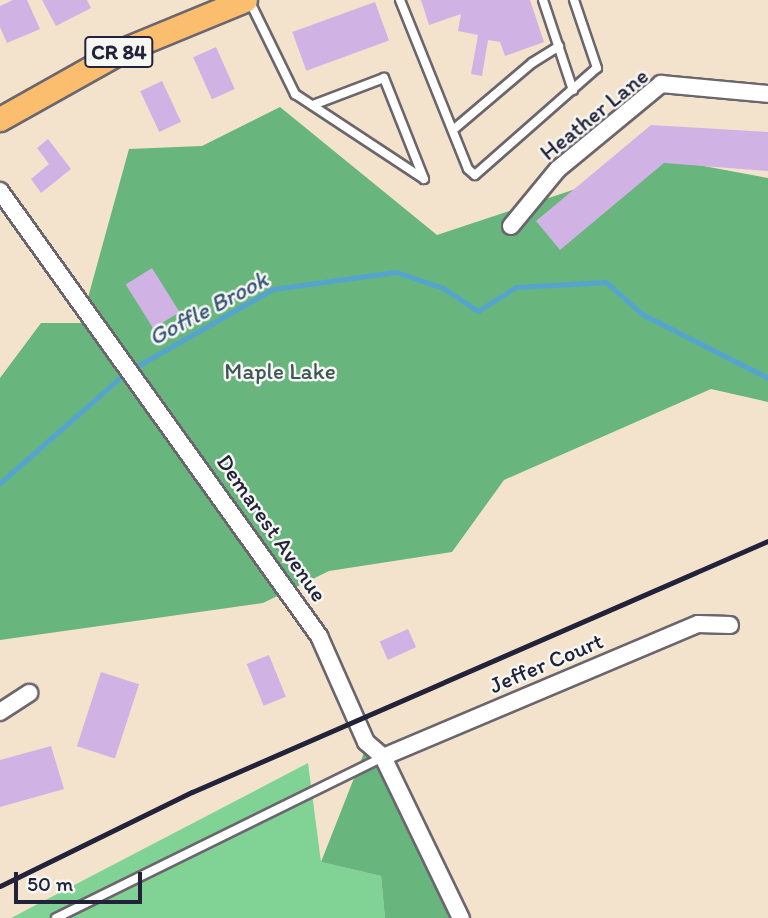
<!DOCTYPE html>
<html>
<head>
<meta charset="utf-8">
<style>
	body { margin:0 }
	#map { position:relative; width:768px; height:918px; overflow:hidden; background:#f3e3cd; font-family:Itim,sans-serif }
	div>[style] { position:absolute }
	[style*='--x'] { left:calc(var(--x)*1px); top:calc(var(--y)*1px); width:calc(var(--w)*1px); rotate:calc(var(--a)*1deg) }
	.green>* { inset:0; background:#80d395 }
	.forest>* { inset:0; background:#68b57e }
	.stream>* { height:5px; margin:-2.5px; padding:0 2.5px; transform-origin:2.5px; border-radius:2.5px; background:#55a4cf }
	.building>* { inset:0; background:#d1b2e5; transform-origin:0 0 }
	.roads { filter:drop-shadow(2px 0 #6b666e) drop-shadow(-2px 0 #6b666e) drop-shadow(0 2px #6b666e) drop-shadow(0 -2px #6b666e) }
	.service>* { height:8px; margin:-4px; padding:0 4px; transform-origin:4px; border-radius:4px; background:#fff }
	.minor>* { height:16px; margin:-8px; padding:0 8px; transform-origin:8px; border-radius:8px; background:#fff }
	.primary>* { height:23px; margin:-11.5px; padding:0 11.5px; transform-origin:11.5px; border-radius:11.5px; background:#fabe6e }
	.rail>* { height:5px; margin:-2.5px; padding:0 2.5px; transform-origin:2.5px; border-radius:2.5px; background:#22223b }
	span { translate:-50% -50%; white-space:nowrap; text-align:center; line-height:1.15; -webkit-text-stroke:5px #f6f6f2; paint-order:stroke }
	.shield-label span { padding:2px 5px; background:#f6f6f2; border:2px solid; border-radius:5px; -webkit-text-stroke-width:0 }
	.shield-label { font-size:21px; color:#22223b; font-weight:700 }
	.street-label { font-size:23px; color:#22223b }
	.park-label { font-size:23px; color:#3e5756 }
	.water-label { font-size:24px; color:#365676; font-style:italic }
	.scale { position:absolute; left:14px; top:872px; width:128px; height:32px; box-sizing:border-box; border:4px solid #22223b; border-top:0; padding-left:9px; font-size:21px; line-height:24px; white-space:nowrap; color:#22223b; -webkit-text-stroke:5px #f6f6f2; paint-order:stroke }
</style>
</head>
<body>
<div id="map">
	<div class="green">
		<i style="clip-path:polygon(308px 763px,321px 862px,381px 876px,385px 918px,11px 918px)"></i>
	</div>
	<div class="forest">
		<i style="clip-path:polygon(280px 107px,437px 235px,666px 159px,768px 178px,768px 402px,711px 389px,504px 480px,452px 552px,329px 571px,263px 603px,0 640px,0 378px,41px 323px,81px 323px,129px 149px,202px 146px)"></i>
		<i style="clip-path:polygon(369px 740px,463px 918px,385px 918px,381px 876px,321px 862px)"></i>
	</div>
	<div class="stream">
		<i style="--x:0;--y:483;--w:167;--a:-41.3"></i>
		<i style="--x:125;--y:373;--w:170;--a:-29.6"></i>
		<i style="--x:273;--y:289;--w:124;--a:-7.9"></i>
		<i style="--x:396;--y:272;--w:50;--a:18.8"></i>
		<i style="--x:443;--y:288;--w:42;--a:33.3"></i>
		<i style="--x:478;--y:311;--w:45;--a:-32.3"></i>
		<i style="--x:516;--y:287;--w:90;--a:-3.2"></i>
		<i style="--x:606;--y:282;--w:48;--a:41.6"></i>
		<i style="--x:642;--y:314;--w:141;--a:26.9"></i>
	</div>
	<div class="building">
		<i style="clip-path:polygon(13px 0,27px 0,40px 29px,7px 43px,0 27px,0 6px)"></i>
		<i style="clip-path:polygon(42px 0,87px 0,91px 8px,56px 26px)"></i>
		<i style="clip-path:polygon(421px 0,530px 0,544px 42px,505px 56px,500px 42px,488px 40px,482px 76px,471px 74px,478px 35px,458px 31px,461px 14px,429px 25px)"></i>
		<i style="left:375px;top:2px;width:41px;height:88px;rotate:70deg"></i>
		<i style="left:216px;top:47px;width:46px;height:25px;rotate:66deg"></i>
		<i style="left:162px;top:81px;width:45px;height:24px;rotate:65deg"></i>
		<i style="clip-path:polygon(651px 125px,768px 132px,768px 171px,664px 163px,560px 250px,536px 221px)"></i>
		<i style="clip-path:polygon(48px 139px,71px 169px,41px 193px,31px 179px,49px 164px,37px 148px)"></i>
		<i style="left:152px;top:268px;width:52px;height:31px;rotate:58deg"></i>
		<i style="left:408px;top:629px;width:20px;height:31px;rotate:66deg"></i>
		<i style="left:269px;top:655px;width:45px;height:24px;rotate:68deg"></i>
		<i style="left:101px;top:672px;width:40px;height:78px;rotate:18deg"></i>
		<i style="clip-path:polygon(51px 746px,64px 789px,0 807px,0 760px)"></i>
	</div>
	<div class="roads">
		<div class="service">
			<i style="--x:249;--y:0;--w:105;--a:63.9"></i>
			<i style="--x:295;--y:94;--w:154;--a:33.4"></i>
			<i style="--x:424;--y:179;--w:109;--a:-111.6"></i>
			<i style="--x:384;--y:78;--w:76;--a:159.2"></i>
			<i style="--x:400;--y:0;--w:182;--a:68.1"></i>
			<i style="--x:468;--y:169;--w:9;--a:41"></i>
			<i style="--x:475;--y:175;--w:162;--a:-41.3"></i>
			<i style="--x:597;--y:68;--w:72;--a:-108.7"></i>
			<i style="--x:543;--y:0;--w:95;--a:71.6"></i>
			<i style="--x:453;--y:130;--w:104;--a:-40.3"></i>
			<i style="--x:532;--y:63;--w:32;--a:-32"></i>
			<i style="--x:56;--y:918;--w:364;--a:-26.2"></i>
		</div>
		<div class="minor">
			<i style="--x:0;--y:191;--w:548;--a:54.37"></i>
			<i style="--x:319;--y:636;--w:116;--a:66.1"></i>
			<i style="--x:366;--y:742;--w:23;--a:41"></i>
			<i style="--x:383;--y:757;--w:179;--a:64.2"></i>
			<i style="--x:511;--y:226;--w:74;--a:-50.5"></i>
			<i style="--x:558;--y:169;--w:134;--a:-39.5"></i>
			<i style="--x:661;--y:84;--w:107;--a:5.3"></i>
			<i style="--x:0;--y:712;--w:35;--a:-33"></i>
			<i style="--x:383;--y:757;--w:342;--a:-22.9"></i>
			<i style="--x:698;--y:624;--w:32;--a:2"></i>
		</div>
		<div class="primary">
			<i style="--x:0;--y:119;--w:139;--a:-29.3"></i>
			<i style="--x:121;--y:51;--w:134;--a:-22.4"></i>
		</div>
	</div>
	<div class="rail">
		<i style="--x:0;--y:886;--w:214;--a:-26.1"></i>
		<i style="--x:192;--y:792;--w:628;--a:-23.55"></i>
	</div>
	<div class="shield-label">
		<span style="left:119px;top:52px">CR 84</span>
	</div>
	<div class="street-label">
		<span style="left:594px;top:114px;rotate:-39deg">Heather Lane</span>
		<span style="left:272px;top:528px;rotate:55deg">Demarest Avenue</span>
		<span style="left:546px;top:663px;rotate:-23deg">Jeffer Court</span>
	</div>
	<div class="park-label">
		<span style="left:280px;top:371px">Maple Lake</span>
	</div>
	<div class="water-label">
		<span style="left:208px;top:308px;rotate:-28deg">Goffle Brook</span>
	</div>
	<div class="scale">50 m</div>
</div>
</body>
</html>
